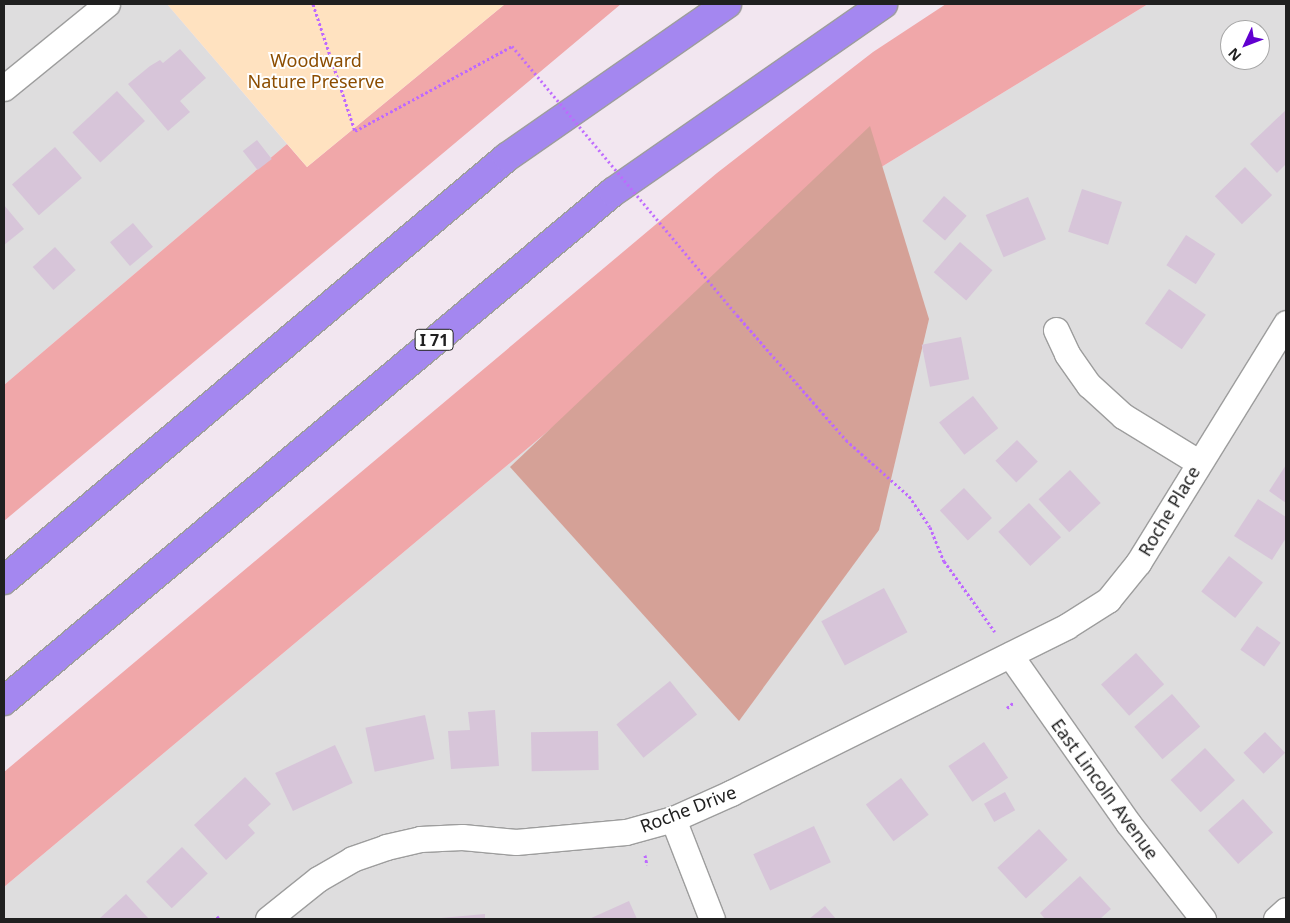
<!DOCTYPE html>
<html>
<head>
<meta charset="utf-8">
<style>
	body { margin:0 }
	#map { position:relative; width:1290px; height:923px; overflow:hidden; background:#f2e6f0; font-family:"Noto Sans",sans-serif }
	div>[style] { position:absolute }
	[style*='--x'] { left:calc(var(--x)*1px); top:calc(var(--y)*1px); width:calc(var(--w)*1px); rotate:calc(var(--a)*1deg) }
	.residential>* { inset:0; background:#deddde }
	.grass>* { inset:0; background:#f0a7a9 }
	.forest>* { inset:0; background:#d5a197 }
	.park>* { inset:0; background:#ffe2c0 }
	.building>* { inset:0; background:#d7c5d9; transform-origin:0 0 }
	.path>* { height:3px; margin-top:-1.5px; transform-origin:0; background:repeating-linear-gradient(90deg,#be69ff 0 2.5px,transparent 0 5px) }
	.roads { filter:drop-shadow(1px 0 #9d9d9d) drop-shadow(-1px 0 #9d9d9d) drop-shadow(0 1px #9d9d9d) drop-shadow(0 -1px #9d9d9d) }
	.street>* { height:25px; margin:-12.5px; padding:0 12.5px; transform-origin:12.5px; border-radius:12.5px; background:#fff }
	.highway>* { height:28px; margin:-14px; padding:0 14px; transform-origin:14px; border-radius:14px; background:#a487f0 }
	.path-bridge>* { height:3px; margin-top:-1.5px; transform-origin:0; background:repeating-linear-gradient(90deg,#be69ff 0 2.5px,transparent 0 5px) }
	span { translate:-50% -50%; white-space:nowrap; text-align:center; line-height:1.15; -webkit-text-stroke:4px #fff; paint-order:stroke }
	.shield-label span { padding:1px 4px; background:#fff; border:1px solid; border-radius:4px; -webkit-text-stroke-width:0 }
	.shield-label { font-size:16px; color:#202020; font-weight:700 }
	.park-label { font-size:18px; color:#8c4d01 }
	.street-label { font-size:18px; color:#202020 }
	.frame { position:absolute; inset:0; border:5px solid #202020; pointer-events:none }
	.north { position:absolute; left:1220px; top:20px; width:50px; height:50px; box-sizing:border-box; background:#fff; border:1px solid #a6a6a6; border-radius:50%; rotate:227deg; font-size:14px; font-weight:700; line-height:20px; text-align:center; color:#202020 }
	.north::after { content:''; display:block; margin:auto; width:18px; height:22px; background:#6100d0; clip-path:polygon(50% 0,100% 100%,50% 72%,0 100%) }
</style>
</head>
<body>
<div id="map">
	<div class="residential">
		<i style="clip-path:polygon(4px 4px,167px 4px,287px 144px,4px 385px)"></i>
		<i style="clip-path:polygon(evenodd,1148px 4px,1286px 4px,1286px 919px,4px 919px,4px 887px,578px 406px,775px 232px,1148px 4px,1230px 30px,1260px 30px,1260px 60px,1230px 60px,1230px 30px)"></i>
	</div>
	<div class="grass">
		<i style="clip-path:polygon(505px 4px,621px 4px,4px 521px,4px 385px,287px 144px,307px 167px)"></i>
		<i style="clip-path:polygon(946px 4px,1148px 4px,775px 232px,578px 406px,4px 887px,4px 772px,717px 173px,873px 52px)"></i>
	</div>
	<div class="forest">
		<i style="clip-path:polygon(870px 126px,929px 319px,879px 530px,739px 721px,510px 467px)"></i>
	</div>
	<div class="park">
		<i style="clip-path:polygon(167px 4px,505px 4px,307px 167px)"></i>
	</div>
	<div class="building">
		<i style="clip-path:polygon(180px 49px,206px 78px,180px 101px,190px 112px,168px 131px,128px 84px,150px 66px,160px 60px,163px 63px)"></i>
		<i style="left:117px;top:91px;width:41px;height:61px;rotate:47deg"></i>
		<i style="clip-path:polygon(1286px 110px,1286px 164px,1277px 173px,1250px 144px)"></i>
		<i style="left:257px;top:140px;width:24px;height:18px;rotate:52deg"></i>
		<i style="left:55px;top:147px;width:41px;height:57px;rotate:49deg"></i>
		<i style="left:1245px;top:167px;width:39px;height:42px;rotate:46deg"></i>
		<i style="left:1082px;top:189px;width:42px;height:45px;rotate:18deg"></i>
		<i style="left:944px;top:196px;width:30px;height:33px;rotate:41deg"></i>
		<i style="left:1028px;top:197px;width:46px;height:46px;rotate:67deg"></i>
		<i style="clip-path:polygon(4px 205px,24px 229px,4px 245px)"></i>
		<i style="left:133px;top:223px;width:31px;height:30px;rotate:50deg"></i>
		<i style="left:1186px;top:235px;width:35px;height:36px;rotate:33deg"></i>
		<i style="left:960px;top:242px;width:43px;height:40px;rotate:41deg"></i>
		<i style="left:55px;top:247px;width:31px;height:30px;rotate:48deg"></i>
		<i style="left:1169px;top:289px;width:45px;height:42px;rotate:35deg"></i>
		<i style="left:961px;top:337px;width:43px;height:40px;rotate:79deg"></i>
		<i style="left:973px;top:396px;width:41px;height:43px;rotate:52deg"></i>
		<i style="left:1017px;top:440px;width:30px;height:30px;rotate:46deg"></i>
		<i style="clip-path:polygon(1286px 465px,1286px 503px,1269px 491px)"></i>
		<i style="left:1070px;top:470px;width:45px;height:43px;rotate:47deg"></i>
		<i style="left:964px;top:488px;width:41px;height:33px;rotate:47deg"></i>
		<i style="clip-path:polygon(1258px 499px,1286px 517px,1286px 538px,1272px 560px,1234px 536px)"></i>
		<i style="left:1029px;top:503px;width:47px;height:42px;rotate:47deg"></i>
		<i style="left:1229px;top:556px;width:43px;height:45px;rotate:38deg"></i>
		<i style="left:884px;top:588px;width:50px;height:71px;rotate:62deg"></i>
		<i style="left:1257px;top:626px;width:29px;height:29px;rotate:35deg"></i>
		<i style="left:1136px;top:653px;width:42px;height:47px;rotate:48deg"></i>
		<i style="left:670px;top:681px;width:43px;height:69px;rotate:51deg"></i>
		<i style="left:1172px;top:694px;width:43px;height:50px;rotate:49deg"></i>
		<i style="clip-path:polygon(495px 710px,499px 766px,451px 769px,448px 731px,470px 730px,468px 712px)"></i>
		<i style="left:425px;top:715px;width:45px;height:61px;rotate:78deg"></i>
		<i style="left:598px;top:731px;width:39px;height:67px;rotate:89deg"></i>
		<i style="left:1265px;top:732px;width:29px;height:30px;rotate:46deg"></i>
		<i style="left:984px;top:742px;width:43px;height:43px;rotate:56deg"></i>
		<i style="left:335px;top:745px;width:42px;height:66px;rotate:65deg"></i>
		<i style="left:1205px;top:748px;width:44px;height:47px;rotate:47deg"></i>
		<i style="clip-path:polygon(245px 777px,271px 804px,248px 825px,255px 833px,226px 860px,194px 825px)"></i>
		<i style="left:901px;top:778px;width:46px;height:44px;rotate:53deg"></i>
		<i style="left:1005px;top:792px;width:21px;height:24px;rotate:61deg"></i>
		<i style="left:1243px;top:799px;width:45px;height:47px;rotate:48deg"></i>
		<i style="left:814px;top:826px;width:40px;height:67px;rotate:65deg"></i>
		<i style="left:1039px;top:829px;width:42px;height:57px;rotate:47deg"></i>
		<i style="left:182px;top:847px;width:37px;height:50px;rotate:46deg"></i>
		<i style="clip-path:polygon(1080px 876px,1111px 909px,1100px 919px,1045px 919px,1040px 913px)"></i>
		<i style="clip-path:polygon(126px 894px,149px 919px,99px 919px)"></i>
		<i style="clip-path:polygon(629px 901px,637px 919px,589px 919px)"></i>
		<i style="clip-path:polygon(825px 906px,836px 919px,809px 919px)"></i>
		<i style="clip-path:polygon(485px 914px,485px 919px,441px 919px,441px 918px)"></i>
	</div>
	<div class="path">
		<i style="--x:313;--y:4;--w:134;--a:71.7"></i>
		<i style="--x:355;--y:131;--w:179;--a:-28.4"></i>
		<i style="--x:737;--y:315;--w:166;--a:48.9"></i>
		<i style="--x:846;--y:440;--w:84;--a:41.6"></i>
		<i style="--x:909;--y:496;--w:37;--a:56"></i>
		<i style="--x:930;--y:527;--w:37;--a:68"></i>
		<i style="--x:944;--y:561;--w:87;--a:54.3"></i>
		<i style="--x:1007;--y:708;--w:8;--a:-40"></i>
		<i style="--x:645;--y:855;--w:10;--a:79"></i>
		<i style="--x:217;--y:916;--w:4;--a:56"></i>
	</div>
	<div class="roads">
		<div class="street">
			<i style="--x:4;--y:88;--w:133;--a:-39.2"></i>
			<i style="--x:1056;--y:330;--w:26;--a:65"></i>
			<i style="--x:1067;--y:354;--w:38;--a:55"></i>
			<i style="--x:1089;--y:385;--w:46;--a:42.4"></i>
			<i style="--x:1123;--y:416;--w:88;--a:31.5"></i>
			<i style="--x:1010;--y:655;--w:205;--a:54.9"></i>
			<i style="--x:1128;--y:823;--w:122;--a:52"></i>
			<i style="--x:673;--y:819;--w:107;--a:68.7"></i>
			<i style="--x:268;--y:919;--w:64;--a:-38.7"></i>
			<i style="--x:318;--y:879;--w:39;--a:-30"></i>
			<i style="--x:352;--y:859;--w:36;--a:-19"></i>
			<i style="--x:386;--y:847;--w:35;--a:-13"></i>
			<i style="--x:420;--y:839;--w:42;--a:-2.7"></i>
			<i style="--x:462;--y:837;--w:54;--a:5.3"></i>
			<i style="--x:516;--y:842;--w:110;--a:-5.2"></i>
			<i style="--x:626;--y:832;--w:49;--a:-15.5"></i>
			<i style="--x:673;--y:819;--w:64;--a:-24.1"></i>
			<i style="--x:731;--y:793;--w:375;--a:-26.4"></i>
			<i style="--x:1067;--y:626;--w:49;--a:-32.4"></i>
			<i style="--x:1108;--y:600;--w:48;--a:-51"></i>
			<i style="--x:1138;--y:563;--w:282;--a:-58.3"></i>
			<i style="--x:1276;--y:919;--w:13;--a:-42"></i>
		</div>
		<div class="highway">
			<i style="--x:4;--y:580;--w:657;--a:-40.06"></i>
			<i style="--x:507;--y:157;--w:268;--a:-34.8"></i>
			<i style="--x:4;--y:701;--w:794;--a:-39.89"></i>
			<i style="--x:613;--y:192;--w:329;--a:-34.8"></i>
		</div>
	</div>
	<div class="path-bridge">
		<i style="--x:512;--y:46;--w:351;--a:50.1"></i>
	</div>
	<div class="shield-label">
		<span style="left:434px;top:340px">I 71</span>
	</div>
	<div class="park-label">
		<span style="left:316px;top:71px">Woodward<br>Nature Preserve</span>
	</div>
	<div class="street-label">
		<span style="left:1169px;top:511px;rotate:-59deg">Roche Place</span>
		<span style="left:1105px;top:789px;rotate:54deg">East Lincoln Avenue</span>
		<span style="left:688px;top:809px;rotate:-21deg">Roche Drive</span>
	</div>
	<div class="frame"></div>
	<div class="north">N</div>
</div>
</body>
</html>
